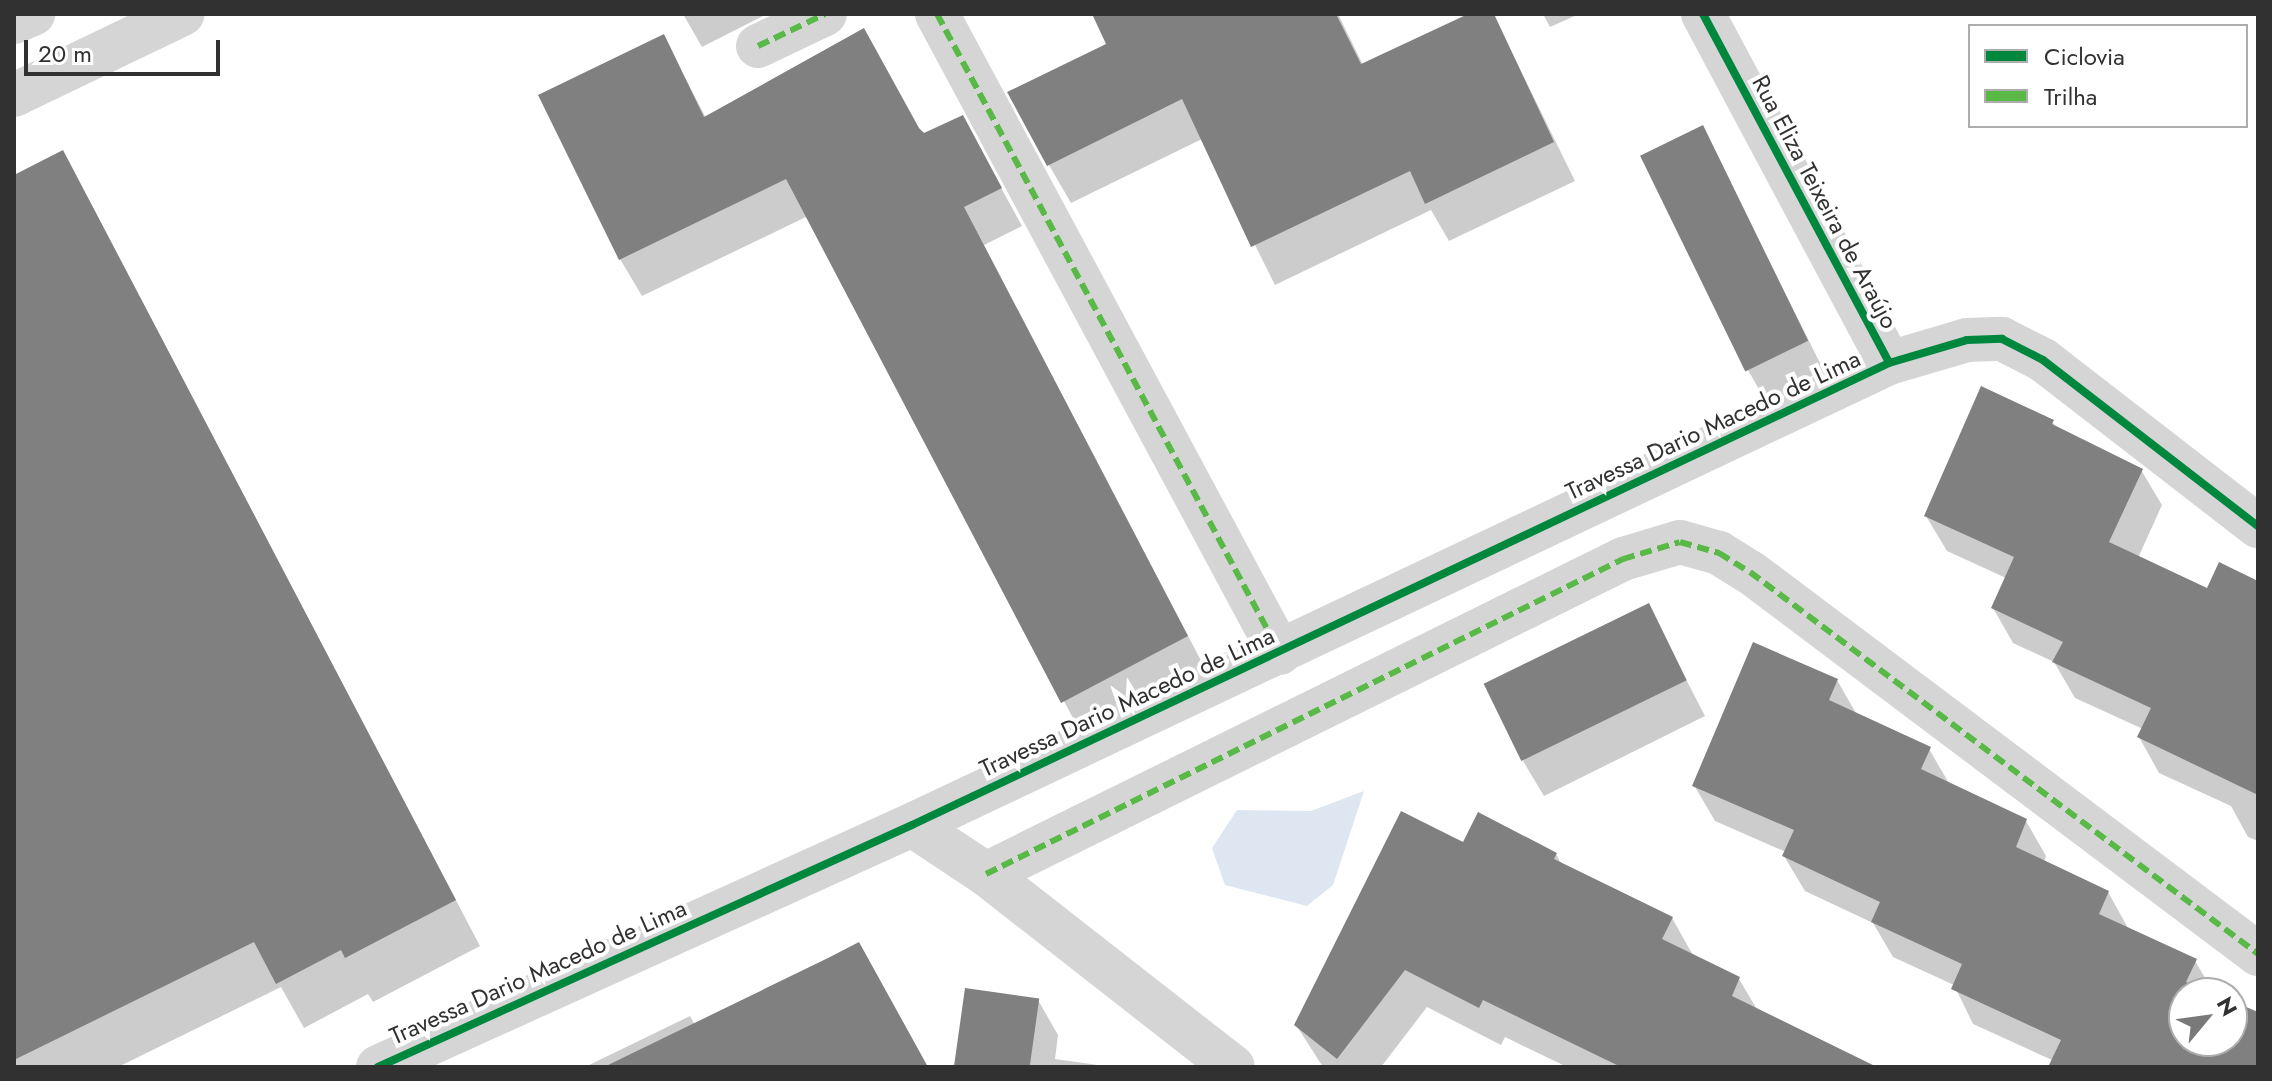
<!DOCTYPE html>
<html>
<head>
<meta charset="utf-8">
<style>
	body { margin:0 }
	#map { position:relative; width:2272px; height:1081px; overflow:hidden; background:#fff; font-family:Jost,sans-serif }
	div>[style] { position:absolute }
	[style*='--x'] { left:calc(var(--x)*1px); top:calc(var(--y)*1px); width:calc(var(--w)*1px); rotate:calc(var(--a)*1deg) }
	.water>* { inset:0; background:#dde6f1 }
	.shadow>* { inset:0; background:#0003 }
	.building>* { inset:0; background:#808080; transform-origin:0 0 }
	.street>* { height:44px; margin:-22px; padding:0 22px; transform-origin:22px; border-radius:22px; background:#d5d5d5 }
	.quiet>* { height:6px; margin-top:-3px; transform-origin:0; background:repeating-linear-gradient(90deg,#58b947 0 12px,transparent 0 18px) }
	.cycleway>* { height:8px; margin:-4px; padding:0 4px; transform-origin:4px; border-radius:4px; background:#00873e }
	span { translate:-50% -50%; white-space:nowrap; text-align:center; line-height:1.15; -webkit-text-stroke:8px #fff; paint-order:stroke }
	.street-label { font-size:24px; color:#313131 }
	.frame { position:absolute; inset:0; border:16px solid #313131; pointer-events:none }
	.legend { position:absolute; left:1968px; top:24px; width:280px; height:104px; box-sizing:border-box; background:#fff; border:2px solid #adadad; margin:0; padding:10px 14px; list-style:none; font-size:24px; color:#313131 }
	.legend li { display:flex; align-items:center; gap:16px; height:40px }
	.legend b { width:40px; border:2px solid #adadad }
	.north { position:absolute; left:2168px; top:977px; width:80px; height:80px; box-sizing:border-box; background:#fff; border:2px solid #adadad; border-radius:50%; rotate:61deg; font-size:22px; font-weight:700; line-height:32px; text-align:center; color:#313131 }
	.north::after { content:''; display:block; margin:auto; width:28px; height:36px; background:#797979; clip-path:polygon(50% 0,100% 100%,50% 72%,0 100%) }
	.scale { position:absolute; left:24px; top:40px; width:196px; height:36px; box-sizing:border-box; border:4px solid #313131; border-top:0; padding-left:10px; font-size:24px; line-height:28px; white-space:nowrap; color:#313131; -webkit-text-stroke:6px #fff; paint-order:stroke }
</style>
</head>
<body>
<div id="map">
	<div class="water">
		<i style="clip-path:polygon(1364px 791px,1333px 885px,1307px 906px,1225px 885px,1212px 848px,1237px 810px,1311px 811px)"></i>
	</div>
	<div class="shadow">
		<i style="clip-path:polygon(683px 14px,767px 14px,702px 47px)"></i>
		<i style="clip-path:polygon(1094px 14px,1338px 14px,1363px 65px,1473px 14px,1493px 14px,1575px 181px,1449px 241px,1431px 210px,1275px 285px,1202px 139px,1071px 203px,1049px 165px,1109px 45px)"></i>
		<i style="clip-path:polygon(1543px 14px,1579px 14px,1550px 27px)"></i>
		<i style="clip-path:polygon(663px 36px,706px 118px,920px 131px,983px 155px,1022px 226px,984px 245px,1208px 674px,1084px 739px,808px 216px,642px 296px,620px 259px)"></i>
		<i style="clip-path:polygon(1702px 127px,1827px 377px,1768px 405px,1748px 370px)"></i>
		<i style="clip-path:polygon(14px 178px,88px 198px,480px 946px,373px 1002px,368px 994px,304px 1028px,281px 987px,118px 1067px,14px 1067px)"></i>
		<i style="clip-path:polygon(2052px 421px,2056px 428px,2141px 470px,2162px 505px,2138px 558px,2208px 591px,2258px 583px,2258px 841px,2248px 837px,2231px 806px,2159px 773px,2139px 737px,2143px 729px,2075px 698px,2054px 662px,2013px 643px,1993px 608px,2006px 578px,1947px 551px,1926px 516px)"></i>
		<i style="clip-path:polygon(1648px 606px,1705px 716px,1544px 796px,1523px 761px)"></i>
		<i style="clip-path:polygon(1837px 680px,1857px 715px,1929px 749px,1950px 785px,2026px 821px,2046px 856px,2044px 862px,2108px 892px,2128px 928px,2195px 961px,2214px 993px,2184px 993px,2184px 1041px,2232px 1041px,2232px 1004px,2258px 1015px,2258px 1067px,2056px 1067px,2052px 1060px,1973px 1024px,1954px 985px,1893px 957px,1873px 923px,1805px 891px,1784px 856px,1786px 852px,1715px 821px,1694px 785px)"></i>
		<i style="clip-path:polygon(1463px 845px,1556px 854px,1562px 865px,1672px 918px,1694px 957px,1739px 979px,1758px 1011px,1843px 1067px,1567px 1067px,1505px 1037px,1501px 1045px,1427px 1007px,1381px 1067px,1323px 1067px,1296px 1025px)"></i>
		<i style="clip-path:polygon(1038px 1000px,1058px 1035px,1055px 1059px,1112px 1067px,956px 1067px)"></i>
		<i style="clip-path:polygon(690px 1016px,695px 1025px,926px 1067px,585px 1067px)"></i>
	</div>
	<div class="building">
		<i style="clip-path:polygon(1092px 14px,1336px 14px,1361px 64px,1468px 14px,1494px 14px,1554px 142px,1425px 204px,1410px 171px,1251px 247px,1182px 99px,1047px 166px,1007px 92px,1106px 44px)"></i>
		<i style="clip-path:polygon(864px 28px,919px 128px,924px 133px,963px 115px,1002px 188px,964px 207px,1188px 636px,1061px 703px,786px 179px,619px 260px,538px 95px,664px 34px,704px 117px)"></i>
		<i style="left:1703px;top:125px;width:240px;height:70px;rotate:64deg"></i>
		<i style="clip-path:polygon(63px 150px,456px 900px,345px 958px,341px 950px,276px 984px,254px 942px,14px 1060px,14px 175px)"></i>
		<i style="clip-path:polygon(1981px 386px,2054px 420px,2052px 424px,2143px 469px,2109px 542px,2207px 588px,2219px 562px,2258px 581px,2258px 795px,2137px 737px,2151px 708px,2052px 662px,2063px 642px,1991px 608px,2014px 557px,1924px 516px)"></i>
		<i style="left:1649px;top:603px;width:86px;height:184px;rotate:64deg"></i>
		<i style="clip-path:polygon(1753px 642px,1838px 679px,1829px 700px,1931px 747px,1921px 769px,2027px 819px,2016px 847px,2109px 891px,2099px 914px,2197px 959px,2186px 982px,2212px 993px,2184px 993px,2184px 1041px,2232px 1041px,2232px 1001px,2258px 1012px,2258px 1067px,2048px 1067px,2061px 1040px,1951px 989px,1962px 964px,1871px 922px,1880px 902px,1782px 856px,1794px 830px,1692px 786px)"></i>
		<i style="clip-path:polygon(1401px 811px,1463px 842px,1478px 812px,1557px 853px,1554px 859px,1673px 917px,1662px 939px,1740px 977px,1732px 996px,1877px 1067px,1621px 1067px,1483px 1000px,1479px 1008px,1405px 970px,1337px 1059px,1294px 1025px)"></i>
		<i style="clip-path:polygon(859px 942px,928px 1067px,604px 1067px,828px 958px)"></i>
		<i style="left:965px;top:988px;width:75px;height:80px;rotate:8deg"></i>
	</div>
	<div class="street">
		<i style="--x:937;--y:14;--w:725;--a:61.77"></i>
		<i style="--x:1703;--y:14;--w:395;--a:61.9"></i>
		<i style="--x:1889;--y:363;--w:81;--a:-16.4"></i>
		<i style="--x:1967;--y:340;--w:35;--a:-2"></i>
		<i style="--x:2002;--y:339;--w:46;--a:27.1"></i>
		<i style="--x:2043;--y:360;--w:272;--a:37.7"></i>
		<i style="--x:14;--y:22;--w:21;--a:-23"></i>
		<i style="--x:758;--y:46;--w:74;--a:-25.5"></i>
		<i style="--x:14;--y:95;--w:187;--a:-25.7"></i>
		<i style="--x:912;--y:825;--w:89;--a:33.5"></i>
		<i style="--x:986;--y:874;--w:313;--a:38"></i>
		<i style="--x:986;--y:874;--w:711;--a:-26.31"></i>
		<i style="--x:1623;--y:559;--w:59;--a:-16.6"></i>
		<i style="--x:1680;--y:542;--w:41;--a:15.8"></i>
		<i style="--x:1719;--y:553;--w:36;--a:32"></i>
		<i style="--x:1750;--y:572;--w:636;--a:36.94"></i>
		<i style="--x:378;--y:1067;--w:586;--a:-24.38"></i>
		<i style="--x:912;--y:825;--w:1081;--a:-25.31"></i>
	</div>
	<div class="quiet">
		<i style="--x:937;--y:14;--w:725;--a:61.77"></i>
		<i style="--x:758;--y:46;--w:74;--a:-25.5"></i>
		<i style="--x:986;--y:874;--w:711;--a:-26.31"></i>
		<i style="--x:1623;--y:559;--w:59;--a:-16.6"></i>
		<i style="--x:1680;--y:542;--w:41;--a:15.8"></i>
		<i style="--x:1719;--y:553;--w:36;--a:32"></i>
		<i style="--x:1750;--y:572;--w:636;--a:36.94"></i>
	</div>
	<div class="cycleway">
		<i style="--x:1703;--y:14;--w:395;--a:61.9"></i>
		<i style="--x:1889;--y:363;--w:81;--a:-16.4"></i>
		<i style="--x:1967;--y:340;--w:35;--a:-2"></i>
		<i style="--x:2002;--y:339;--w:46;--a:27.1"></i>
		<i style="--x:2043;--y:360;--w:272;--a:37.7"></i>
		<i style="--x:378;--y:1067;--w:586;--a:-24.38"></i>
		<i style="--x:912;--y:825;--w:1081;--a:-25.31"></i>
	</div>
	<div class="street-label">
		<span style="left:1825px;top:202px;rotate:62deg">Rua Eliza Teixeira de Araújo</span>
		<span style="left:1713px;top:425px;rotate:-25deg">Travessa Dario Macedo de Lima</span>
		<span style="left:1127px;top:702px;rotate:-25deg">Travessa Dario Macedo de Lima</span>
		<span style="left:538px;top:972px;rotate:-24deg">Travessa Dario Macedo de Lima</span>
	</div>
	<div class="frame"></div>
	<ul class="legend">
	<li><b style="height:10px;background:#00873e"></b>Ciclovia</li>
	<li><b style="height:10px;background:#58b947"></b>Trilha</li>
	</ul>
	<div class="north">N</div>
	<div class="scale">20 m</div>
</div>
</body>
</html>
